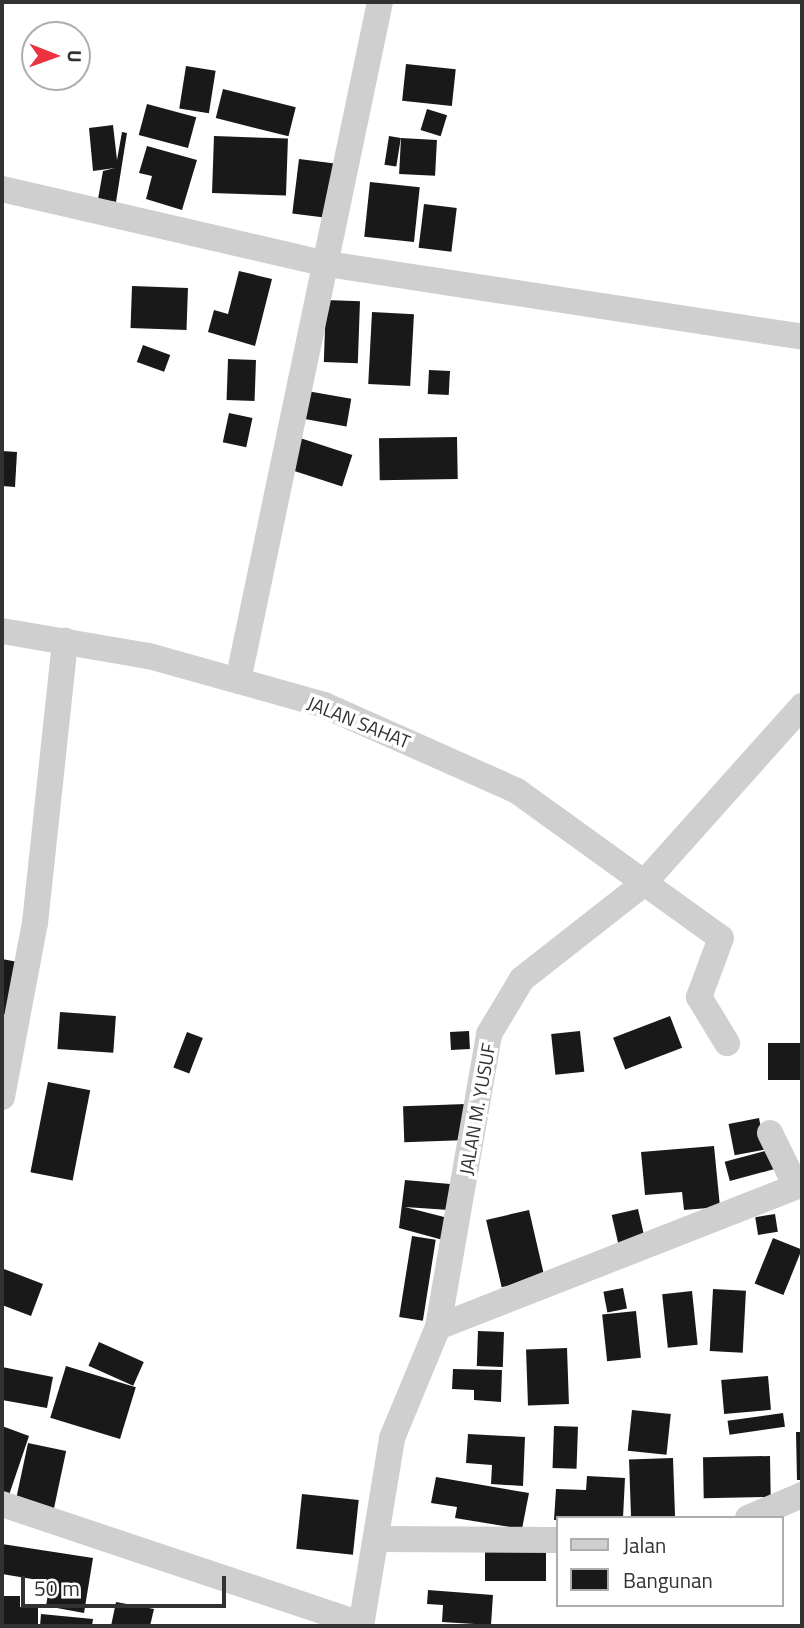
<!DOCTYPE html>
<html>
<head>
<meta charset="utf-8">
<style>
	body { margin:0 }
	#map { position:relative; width:804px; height:1628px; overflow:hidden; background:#fff; font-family:"Titillium Web",sans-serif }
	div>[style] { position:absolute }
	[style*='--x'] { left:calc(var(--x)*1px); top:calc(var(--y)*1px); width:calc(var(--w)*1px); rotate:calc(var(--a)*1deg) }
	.building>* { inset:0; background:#191919; transform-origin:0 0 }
	.street>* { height:26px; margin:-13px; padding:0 13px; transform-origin:13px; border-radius:13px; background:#cfcfcf }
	span { translate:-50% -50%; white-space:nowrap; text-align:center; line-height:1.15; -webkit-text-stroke:7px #fff; paint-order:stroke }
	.street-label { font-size:19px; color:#323232 }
	.frame { position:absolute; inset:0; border:4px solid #323232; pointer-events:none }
	.legend { position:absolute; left:556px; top:1516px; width:228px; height:91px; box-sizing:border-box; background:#fff; border:2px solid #adadad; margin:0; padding:9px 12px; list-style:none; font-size:21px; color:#323232 }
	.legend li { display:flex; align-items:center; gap:14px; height:35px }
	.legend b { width:35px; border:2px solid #adadad }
	.north { position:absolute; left:21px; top:21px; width:70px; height:70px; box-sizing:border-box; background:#fff; border:2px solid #adadad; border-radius:50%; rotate:91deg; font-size:19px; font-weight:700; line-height:28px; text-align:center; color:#323232 }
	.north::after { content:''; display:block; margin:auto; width:24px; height:32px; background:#ec323e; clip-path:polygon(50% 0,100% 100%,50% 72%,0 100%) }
	.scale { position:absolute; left:21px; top:1576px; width:205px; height:32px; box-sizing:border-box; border:4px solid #323232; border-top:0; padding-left:9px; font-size:21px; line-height:24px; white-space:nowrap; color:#323232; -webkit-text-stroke:5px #fff; paint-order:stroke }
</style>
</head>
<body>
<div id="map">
	<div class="building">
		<i style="left:406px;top:64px;width:50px;height:37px;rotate:6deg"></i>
		<i style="left:186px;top:66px;width:30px;height:43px;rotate:9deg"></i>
		<i style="left:223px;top:89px;width:75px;height:30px;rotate:14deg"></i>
		<i style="left:147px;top:104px;width:51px;height:32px;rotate:15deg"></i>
		<i style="left:427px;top:109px;width:21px;height:22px;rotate:17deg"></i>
		<i style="clip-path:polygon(113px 125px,117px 160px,122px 132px,127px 133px,116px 202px,98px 199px,103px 171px,115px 168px,93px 171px,89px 128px)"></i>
		<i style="left:214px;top:136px;width:74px;height:57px;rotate:2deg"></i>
		<i style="left:389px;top:136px;width:12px;height:29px;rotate:9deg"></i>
		<i style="left:401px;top:138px;width:36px;height:36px;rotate:3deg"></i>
		<i style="clip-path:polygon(147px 146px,197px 160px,182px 210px,146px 199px,152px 176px,139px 173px)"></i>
		<i style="left:299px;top:159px;width:38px;height:55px;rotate:7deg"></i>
		<i style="left:370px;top:182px;width:50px;height:55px;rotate:6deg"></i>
		<i style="left:424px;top:204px;width:33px;height:44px;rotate:7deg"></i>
		<i style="clip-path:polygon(239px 271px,272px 279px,255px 346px,208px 332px,214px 310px,228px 314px)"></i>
		<i style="left:132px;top:286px;width:56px;height:42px;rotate:2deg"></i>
		<i style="left:326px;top:300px;width:34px;height:62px;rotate:2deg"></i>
		<i style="left:372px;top:312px;width:42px;height:72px;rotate:3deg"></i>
		<i style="left:143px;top:345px;width:29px;height:18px;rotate:20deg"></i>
		<i style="left:228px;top:359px;width:28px;height:41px;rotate:2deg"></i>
		<i style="left:429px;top:370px;width:21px;height:24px;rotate:3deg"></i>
		<i style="left:307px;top:391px;width:45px;height:28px;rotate:10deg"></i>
		<i style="left:229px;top:413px;width:24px;height:30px;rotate:12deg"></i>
		<i style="left:457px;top:437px;width:42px;height:78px;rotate:89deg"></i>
		<i style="left:300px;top:438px;width:55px;height:33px;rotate:18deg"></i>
		<i style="clip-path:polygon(2px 451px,17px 452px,15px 487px,2px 486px)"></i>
		<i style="clip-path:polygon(2px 959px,23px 963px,13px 1017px,2px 1014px)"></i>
		<i style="left:60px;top:1012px;width:56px;height:37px;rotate:4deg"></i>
		<i style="left:670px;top:1016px;width:34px;height:61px;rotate:69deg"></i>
		<i style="left:469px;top:1031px;width:18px;height:19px;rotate:87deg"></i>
		<i style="left:580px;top:1031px;width:41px;height:29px;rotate:84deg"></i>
		<i style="left:187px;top:1032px;width:17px;height:38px;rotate:21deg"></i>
		<i style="left:802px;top:1043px;width:37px;height:34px;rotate:90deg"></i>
		<i style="left:48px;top:1082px;width:43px;height:92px;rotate:11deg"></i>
		<i style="left:466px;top:1104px;width:36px;height:63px;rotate:88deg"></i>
		<i style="left:759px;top:1118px;width:32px;height:31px;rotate:79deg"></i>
		<i style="clip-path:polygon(714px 1146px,720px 1207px,684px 1210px,682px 1192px,645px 1195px,641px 1152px)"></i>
		<i style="left:772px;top:1149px;width:20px;height:49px;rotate:75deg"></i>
		<i style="clip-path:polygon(405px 1180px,450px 1184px,449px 1210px,405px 1207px,448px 1218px,443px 1240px,399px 1228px)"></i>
		<i style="left:638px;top:1209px;width:31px;height:27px;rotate:77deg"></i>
		<i style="left:529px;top:1210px;width:69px;height:44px;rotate:77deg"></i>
		<i style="left:775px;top:1214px;width:18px;height:20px;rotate:81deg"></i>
		<i style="left:412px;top:1236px;width:24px;height:82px;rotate:9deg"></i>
		<i style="left:773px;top:1238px;width:31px;height:49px;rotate:22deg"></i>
		<i style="clip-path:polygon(4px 1269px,43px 1284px,31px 1316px,2px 1305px)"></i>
		<i style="left:623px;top:1288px;width:21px;height:20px;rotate:79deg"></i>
		<i style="left:713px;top:1289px;width:33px;height:62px;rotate:3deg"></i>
		<i style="left:692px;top:1291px;width:54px;height:30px;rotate:84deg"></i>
		<i style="left:636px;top:1311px;width:47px;height:34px;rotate:84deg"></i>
		<i style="left:478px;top:1331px;width:26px;height:35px;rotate:2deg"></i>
		<i style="left:99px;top:1342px;width:49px;height:26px;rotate:24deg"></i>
		<i style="left:567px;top:1348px;width:56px;height:41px;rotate:88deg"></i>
		<i style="left:66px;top:1366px;width:73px;height:54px;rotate:17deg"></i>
		<i style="clip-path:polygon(2px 1367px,53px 1377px,47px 1408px,2px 1400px)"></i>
		<i style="clip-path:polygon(453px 1369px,502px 1370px,501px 1402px,474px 1400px,474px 1390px,452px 1389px)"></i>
		<i style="left:768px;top:1376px;width:34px;height:47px;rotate:85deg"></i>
		<i style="left:632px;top:1410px;width:39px;height:41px;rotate:6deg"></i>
		<i style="left:783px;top:1413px;width:14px;height:56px;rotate:82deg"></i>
		<i style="clip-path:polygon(2px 1426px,29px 1436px,8px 1498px,2px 1496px)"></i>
		<i style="left:554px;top:1426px;width:24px;height:42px;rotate:2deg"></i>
		<i style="clip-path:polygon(796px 1432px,802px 1432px,802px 1480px,797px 1480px)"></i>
		<i style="clip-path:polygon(468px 1434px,525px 1437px,523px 1486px,491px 1484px,492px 1465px,466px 1463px)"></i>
		<i style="left:28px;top:1443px;width:39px;height:60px;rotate:12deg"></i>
		<i style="left:770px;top:1456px;width:41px;height:67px;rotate:89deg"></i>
		<i style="left:673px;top:1458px;width:60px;height:44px;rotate:88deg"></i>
		<i style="clip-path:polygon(587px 1476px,625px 1478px,623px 1518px,554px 1520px,556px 1489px,586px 1490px)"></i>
		<i style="clip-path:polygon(436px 1477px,529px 1493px,522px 1529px,455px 1518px,457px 1507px,431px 1503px)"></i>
		<i style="left:302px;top:1494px;width:57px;height:55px;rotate:6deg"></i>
		<i style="clip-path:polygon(2px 1544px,93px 1558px,84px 1613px,46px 1606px,50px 1582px,2px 1574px)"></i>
		<i style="left:485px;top:1549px;width:61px;height:32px"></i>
		<i style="clip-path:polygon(428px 1590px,493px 1595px,491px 1625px,442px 1622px,443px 1605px,427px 1604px)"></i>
		<i style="clip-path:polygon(2px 1596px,20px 1596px,20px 1607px,38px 1607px,38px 1626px,2px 1626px)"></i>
		<i style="clip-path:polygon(116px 1602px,154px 1609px,150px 1626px,111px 1626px)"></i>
		<i style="clip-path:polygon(41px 1614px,93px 1619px,92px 1626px,40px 1626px)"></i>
	</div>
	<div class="street">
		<i style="--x:2;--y:189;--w:334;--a:13"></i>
		<i style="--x:327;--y:264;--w:481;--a:8.7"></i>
		<i style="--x:2;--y:631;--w:149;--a:9.7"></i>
		<i style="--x:149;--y:656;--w:182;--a:15.6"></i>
		<i style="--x:324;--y:705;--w:211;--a:24"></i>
		<i style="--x:517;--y:791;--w:251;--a:35.8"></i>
		<i style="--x:721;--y:938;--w:63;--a:110.4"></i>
		<i style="--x:699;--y:997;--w:54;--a:58.7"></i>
		<i style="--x:238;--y:681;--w:694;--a:-78.19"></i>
		<i style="--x:2;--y:1097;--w:177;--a:-79.3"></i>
		<i style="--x:35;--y:923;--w:284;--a:-83.9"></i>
		<i style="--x:770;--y:1133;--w:59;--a:63.9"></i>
		<i style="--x:438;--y:1327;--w:391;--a:-21.4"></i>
		<i style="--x:2;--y:1504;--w:379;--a:18.5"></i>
		<i style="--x:748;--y:1518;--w:59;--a:-23.1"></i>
		<i style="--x:380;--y:1539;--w:177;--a:0.3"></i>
		<i style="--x:361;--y:1626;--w:191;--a:-80.6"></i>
		<i style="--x:392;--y:1438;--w:120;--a:-67.5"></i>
		<i style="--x:438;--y:1327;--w:297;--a:-80.1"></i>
		<i style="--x:489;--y:1034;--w:64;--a:-59"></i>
		<i style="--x:522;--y:979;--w:154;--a:-38.1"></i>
		<i style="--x:643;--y:884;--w:239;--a:-48.2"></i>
	</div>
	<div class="street-label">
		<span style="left:359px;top:722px;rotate:22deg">JALAN SAHAT</span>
		<span style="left:477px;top:1109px;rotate:-80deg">JALAN M. YUSUF</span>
	</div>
	<div class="frame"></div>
	<ul class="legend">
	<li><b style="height:9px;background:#cfcfcf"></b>Jalan</li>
	<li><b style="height:19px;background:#191919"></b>Bangunan</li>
	</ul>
	<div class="north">U</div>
	<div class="scale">50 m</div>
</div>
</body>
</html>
